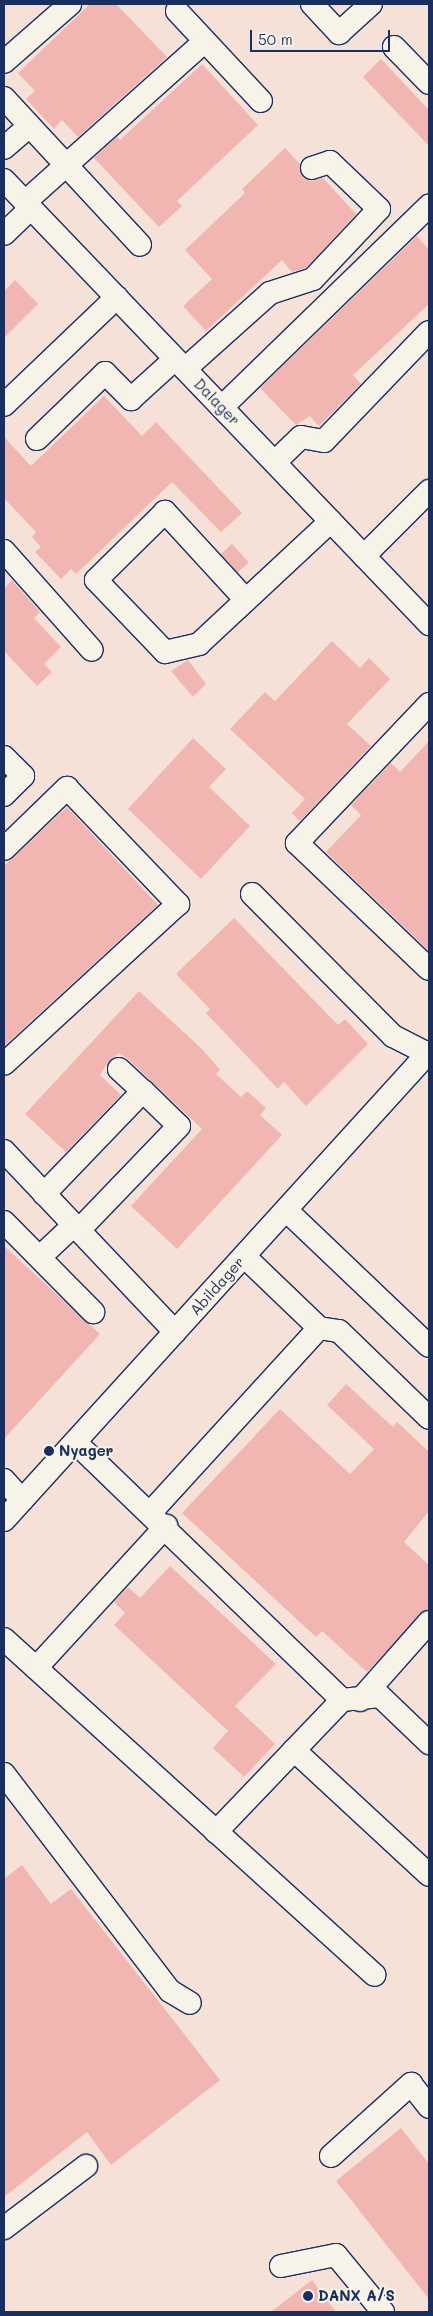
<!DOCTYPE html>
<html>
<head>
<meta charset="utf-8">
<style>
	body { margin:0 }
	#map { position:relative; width:433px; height:2316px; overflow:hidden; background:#f7f3e8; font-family:Mali,sans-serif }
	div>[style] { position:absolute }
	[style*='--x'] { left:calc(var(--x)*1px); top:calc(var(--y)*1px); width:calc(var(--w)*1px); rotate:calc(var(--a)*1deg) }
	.built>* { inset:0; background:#f5e1d8; transform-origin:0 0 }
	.building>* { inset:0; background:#f1b6b1; transform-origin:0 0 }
	.roads { filter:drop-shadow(1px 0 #1b2f5e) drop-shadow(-1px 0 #1b2f5e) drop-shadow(0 1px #1b2f5e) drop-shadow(0 -1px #1b2f5e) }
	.minor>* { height:22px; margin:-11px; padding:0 11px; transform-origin:11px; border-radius:11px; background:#f7f3e8 }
	.dots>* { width:14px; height:14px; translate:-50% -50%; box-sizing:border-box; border:2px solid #f7f3e8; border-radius:50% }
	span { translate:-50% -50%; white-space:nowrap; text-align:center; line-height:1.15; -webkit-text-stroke:4px #f7f3e8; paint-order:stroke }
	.street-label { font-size:15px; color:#1b2f5e }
	.poi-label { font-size:15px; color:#1b2f5e; font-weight:700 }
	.left { translate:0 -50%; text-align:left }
	.frame { position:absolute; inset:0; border:5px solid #1b2f5e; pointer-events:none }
	.scale { position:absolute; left:250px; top:30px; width:140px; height:22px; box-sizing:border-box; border:2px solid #1b2f5e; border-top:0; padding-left:6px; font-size:15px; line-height:18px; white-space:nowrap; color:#1b2f5e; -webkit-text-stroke:4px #f7f3e8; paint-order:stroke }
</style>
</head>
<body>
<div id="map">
	<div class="built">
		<i style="left:4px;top:4px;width:425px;height:2308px"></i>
	</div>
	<div class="building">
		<i style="clip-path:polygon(90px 4px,116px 4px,167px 57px,78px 137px,62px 120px,54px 129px,26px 99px,35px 91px,18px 73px)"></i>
		<i style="clip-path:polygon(381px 59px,429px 110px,429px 146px,363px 77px)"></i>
		<i style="clip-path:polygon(202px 64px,258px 125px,177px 201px,182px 206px,159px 227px,94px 158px,117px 137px,120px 140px)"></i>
		<i style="clip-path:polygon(285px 148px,300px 164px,303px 177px,310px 181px,323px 178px,356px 214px,306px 268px,292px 272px,282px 260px,206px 331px,183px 306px,212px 279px,185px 250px,245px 193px,242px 189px)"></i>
		<i style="clip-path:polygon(417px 236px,429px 250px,429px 304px,353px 375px,361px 384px,319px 426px,310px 416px,296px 425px,260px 388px)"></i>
		<i style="clip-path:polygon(15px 280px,38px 304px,4px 338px,4px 291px)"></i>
		<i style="clip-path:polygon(104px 396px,142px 436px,156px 422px,242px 513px,221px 532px,172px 482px,76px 574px,71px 569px,61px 579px,35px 552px,41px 547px,32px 537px,36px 532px,4px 498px,4px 437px,31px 466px)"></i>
		<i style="left:232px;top:544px;width:25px;height:15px;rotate:48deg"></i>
		<i style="clip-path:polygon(12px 580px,40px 612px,34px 618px,61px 647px,44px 664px,52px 672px,37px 686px,4px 651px,4px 589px)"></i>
		<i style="clip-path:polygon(332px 641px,360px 668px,369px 658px,390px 679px,347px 724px,371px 746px,300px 821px,292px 813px,305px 799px,230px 729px,265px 692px,275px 701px)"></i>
		<i style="clip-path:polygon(188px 660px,206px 684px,193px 697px,171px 671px)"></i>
		<i style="clip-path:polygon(193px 738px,226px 769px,209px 787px,250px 826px,201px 879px,128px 809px)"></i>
		<i style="clip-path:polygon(429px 741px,429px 951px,326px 852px,361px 815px,351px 805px,391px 763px,400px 772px)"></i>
		<i style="clip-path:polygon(67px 807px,158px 905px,4px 1046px,4px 866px)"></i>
		<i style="clip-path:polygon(234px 918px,338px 1025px,345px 1019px,368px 1044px,306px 1106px,284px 1082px,278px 1089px,206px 1013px,210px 1009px,176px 974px)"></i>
		<i style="clip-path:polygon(139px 991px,202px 1049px,220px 1070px,216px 1074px,241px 1097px,247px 1091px,266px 1108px,260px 1115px,282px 1135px,177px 1249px,131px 1206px,202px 1129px,128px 1059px,119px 1053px,109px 1061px,100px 1075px,121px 1095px,66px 1152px,25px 1114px)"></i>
		<i style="clip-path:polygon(4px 1246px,100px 1334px,4px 1439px)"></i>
		<i style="clip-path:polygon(346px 1384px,393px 1427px,397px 1422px,429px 1452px,429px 1511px,404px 1542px,429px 1565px,429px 1607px,367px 1672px,322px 1631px,316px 1637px,182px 1513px,280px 1409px,350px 1474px,374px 1449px,327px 1405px)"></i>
		<i style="clip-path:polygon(170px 1566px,276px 1664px,235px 1706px,275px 1744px,244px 1777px,213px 1748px,228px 1731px,114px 1625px,125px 1613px,114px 1602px,128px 1587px,140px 1598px)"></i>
		<i style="clip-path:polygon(22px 1865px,51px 1904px,71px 1889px,220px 2080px,111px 2165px,87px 2132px,4px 2197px,4px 1879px)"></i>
		<i style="clip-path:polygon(401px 2128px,429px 2164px,429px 2299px,336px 2181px)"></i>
		<i style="clip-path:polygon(312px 2280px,336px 2312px,271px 2312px)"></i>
	</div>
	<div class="roads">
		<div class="minor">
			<i style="--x:312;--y:4;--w:40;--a:47"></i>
			<i style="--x:339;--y:33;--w:43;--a:-42.2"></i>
			<i style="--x:177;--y:11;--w:123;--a:47"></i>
			<i style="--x:394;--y:47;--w:50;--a:45.8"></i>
			<i style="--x:4;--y:62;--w:88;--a:-41.3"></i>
			<i style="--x:4;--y:98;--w:200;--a:47.2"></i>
			<i style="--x:4;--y:148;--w:33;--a:-41"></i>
			<i style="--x:4;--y:180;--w:615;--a:46.25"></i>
			<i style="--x:25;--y:202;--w:241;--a:-41.8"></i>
			<i style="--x:4;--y:234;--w:37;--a:-44"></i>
			<i style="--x:185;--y:369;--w:114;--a:-41.8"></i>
			<i style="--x:270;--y:293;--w:45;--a:-18"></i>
			<i style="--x:313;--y:279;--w:96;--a:-46.7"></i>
			<i style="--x:379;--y:209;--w:68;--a:-136.2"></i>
			<i style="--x:330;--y:162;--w:19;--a:162"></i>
			<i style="--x:4;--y:405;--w:156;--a:-43.7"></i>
			<i style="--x:222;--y:407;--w:289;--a:-44.2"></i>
			<i style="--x:37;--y:439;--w:95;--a:-44.1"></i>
			<i style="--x:105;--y:373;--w:37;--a:45"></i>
			<i style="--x:131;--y:399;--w:59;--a:-42.3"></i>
			<i style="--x:275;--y:462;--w:36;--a:-44"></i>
			<i style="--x:301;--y:437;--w:23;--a:10"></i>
			<i style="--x:324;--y:441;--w:151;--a:-46.1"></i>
			<i style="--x:4;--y:551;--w:132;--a:48.4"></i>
			<i style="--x:364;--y:556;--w:92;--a:-45"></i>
			<i style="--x:246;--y:600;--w:120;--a:-132.6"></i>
			<i style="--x:165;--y:512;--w:97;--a:135.4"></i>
			<i style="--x:96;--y:580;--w:100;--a:46.2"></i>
			<i style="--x:165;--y:652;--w:35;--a:-13"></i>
			<i style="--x:199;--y:644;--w:180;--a:-43"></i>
			<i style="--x:429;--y:704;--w:192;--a:133.5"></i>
			<i style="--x:297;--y:843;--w:182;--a:43.7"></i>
			<i style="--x:4;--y:757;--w:27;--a:45"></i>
			<i style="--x:23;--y:776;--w:27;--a:135"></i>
			<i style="--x:4;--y:849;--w:88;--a:-44.1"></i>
			<i style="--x:67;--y:788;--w:161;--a:46.3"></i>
			<i style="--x:178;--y:904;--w:236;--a:137.4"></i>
			<i style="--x:252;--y:894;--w:200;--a:45.2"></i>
			<i style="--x:393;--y:1036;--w:39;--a:27"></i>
			<i style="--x:119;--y:1069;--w:33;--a:43"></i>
			<i style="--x:4;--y:1151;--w:249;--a:46.6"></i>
			<i style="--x:44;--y:1194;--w:143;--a:-46.1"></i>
			<i style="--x:143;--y:1091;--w:50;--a:44.2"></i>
			<i style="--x:179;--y:1126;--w:144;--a:133.9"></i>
			<i style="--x:286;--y:1210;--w:197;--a:43.6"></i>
			<i style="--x:4;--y:1222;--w:127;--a:45.3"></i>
			<i style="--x:244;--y:1256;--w:104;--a:43.8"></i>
			<i style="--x:319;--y:1328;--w:20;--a:9"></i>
			<i style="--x:339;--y:1331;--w:125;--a:44"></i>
			<i style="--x:40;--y:1257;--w:47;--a:-43.3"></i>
			<i style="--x:75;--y:1442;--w:371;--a:44"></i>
			<i style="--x:342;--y:1700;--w:38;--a:-6"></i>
			<i style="--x:380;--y:1696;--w:68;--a:43.8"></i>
			<i style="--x:4;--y:1480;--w:27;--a:48"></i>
			<i style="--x:151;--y:1512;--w:249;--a:-47.6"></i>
			<i style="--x:4;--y:1520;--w:632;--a:-47.76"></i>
			<i style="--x:4;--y:1639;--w:500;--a:42.2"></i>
			<i style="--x:36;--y:1668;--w:193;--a:-47.5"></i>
			<i style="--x:360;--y:1700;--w:104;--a:-48.5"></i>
			<i style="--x:294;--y:1750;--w:184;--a:42.8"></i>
			<i style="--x:4;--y:1774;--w:273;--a:52.6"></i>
			<i style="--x:170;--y:1991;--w:23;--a:31"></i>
			<i style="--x:216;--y:1832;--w:182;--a:-46.3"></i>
			<i style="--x:331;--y:2156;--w:108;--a:-42"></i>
			<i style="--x:411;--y:2084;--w:29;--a:52"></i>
			<i style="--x:4;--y:2228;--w:103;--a:-37.1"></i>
			<i style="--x:281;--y:2266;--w:56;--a:-11.3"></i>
			<i style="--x:336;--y:2255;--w:74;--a:50.5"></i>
		</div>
	</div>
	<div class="dots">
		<i style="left:49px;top:1451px;background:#1b2f5e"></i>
		<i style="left:308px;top:2296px;background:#1b2f5e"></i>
	</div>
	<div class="street-label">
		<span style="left:217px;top:402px;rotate:46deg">Dalager</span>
		<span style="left:217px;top:1286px;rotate:-48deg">Abildager</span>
	</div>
	<div class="poi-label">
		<span class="left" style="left:59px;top:1451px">Nyager</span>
		<span class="left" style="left:318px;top:2296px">DANX A/S</span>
	</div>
	<div class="frame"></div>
	<div class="scale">50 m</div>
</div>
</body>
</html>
